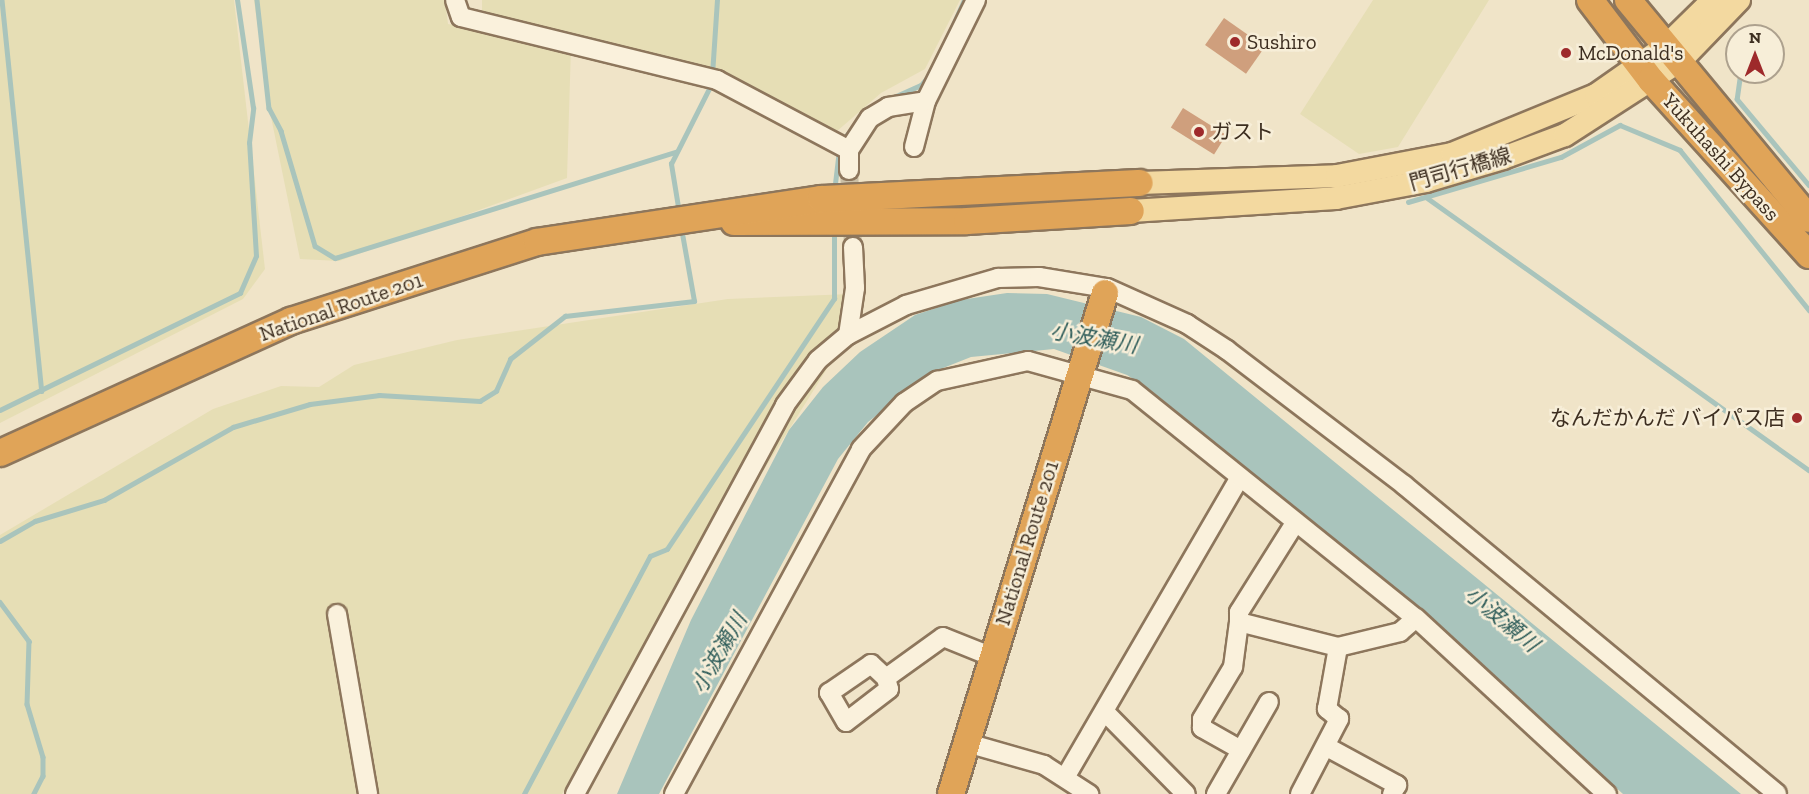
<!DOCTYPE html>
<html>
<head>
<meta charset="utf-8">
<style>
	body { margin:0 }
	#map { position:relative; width:1809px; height:794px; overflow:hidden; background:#f0e4c8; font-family:"Zilla Slab","Noto Sans JP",serif }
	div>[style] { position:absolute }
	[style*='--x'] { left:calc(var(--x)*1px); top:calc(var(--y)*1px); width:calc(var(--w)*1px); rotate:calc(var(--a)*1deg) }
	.farmland>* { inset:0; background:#e6deb5 }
	.water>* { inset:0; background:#a9c4bc }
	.stream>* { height:4.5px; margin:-2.25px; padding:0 2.25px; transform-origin:2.25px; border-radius:2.25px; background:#a9c4bc }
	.building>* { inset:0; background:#cf9f7d; transform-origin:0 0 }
	.minor-tunnel>* { height:18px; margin-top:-9px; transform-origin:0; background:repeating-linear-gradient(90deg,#ccc0a6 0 18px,transparent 0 27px) }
	.roads { filter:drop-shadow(2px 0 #8d765c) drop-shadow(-2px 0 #8d765c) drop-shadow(0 2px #8d765c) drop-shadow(0 -2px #8d765c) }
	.minor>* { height:18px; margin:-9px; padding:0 9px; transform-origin:9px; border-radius:9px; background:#faf1dc }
	.major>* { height:22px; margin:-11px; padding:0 11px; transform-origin:11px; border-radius:11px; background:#f3d9a0 }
	.highway>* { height:26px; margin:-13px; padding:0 13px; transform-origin:13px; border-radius:13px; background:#e0a458 }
	.dots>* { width:16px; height:16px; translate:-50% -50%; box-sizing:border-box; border:3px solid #f7eed8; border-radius:50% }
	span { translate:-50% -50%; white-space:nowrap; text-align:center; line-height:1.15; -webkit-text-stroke:5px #f7eed8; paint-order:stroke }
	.poi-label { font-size:21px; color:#3d2e20 }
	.left { translate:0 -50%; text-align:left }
	.right { translate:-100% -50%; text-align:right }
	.street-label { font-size:21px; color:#3d2e20 }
	.water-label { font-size:22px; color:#2f5d5a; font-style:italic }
	.north { position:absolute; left:1725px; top:24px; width:60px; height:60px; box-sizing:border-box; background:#f7eed8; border:2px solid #ada18e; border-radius:50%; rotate:0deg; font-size:16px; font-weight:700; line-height:24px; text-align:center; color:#3d2e20 }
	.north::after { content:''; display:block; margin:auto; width:21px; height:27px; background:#9e2a2b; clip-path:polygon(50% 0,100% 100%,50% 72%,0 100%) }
</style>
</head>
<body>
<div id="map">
	<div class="farmland">
		<i style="clip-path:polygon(0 0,234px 0,265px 269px,243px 299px,0 423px)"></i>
		<i style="clip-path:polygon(254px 0,445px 0,448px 24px,571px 47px,567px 178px,339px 261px,300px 259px,270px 112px)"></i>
		<i style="clip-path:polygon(482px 0,960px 0,925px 69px,881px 93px,836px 132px,729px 74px,482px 11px)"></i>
		<i style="clip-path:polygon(1373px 0,1489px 0,1398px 147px,1359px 154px,1300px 114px)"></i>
		<i style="clip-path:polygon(850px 294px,848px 335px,562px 794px,0 794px,0 535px,213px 409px,281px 386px,319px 387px,354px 365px,457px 340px,728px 299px)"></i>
	</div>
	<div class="water">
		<i style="clip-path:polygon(1007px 293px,1047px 294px,1141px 317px,1184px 339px,1741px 794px,1623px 794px,1416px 606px,1149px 389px,1127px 375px,1054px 349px,971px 357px,933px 372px,868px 422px,838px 459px,659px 794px,617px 794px,691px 620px,789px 430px,823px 387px,860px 352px,915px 315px,960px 300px)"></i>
	</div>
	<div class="stream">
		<i style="--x:2;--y:0;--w:393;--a:84.2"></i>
		<i style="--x:257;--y:0;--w:109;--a:83.7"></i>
		<i style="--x:269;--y:108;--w:26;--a:62"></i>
		<i style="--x:281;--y:131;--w:120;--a:73.5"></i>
		<i style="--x:315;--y:246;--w:23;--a:31"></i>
		<i style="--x:335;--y:258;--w:357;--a:-17.3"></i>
		<i style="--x:1745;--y:36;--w:4;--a:-76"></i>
		<i style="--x:946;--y:41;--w:45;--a:-66.3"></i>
		<i style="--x:1741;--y:72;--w:27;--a:98"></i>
		<i style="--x:1737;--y:99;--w:112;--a:50.1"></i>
		<i style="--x:712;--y:75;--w:75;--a:-86.2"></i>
		<i style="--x:876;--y:105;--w:49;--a:-24"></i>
		<i style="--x:921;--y:85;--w:16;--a:-50"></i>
		<i style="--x:841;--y:142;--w:25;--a:-50"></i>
		<i style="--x:834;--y:192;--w:42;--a:-83.2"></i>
		<i style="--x:1426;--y:197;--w:470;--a:35.5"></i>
		<i style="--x:1408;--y:202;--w:159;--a:-16.4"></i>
		<i style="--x:1561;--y:157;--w:67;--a:-28.5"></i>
		<i style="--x:1620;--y:125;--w:65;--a:22.6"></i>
		<i style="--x:1680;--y:150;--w:206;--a:51.1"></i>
		<i style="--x:679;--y:213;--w:50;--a:-99.3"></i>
		<i style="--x:671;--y:164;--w:91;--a:-63.2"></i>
		<i style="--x:0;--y:410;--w:267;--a:-26"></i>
		<i style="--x:240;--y:293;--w:40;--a:-66.6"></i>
		<i style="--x:256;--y:256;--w:113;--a:-93.5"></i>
		<i style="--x:249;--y:143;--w:35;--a:-83"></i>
		<i style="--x:253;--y:108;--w:109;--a:-98.4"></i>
		<i style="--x:0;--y:541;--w:40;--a:-29.7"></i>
		<i style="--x:35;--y:521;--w:72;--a:-16.9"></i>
		<i style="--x:104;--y:500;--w:148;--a:-29.5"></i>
		<i style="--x:233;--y:427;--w:80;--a:-16.6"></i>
		<i style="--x:310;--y:404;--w:70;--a:-7.4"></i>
		<i style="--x:379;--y:395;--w:101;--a:3.4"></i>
		<i style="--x:480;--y:401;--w:19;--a:-32"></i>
		<i style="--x:496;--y:391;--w:35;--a:-66"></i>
		<i style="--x:510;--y:359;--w:70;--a:-38"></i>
		<i style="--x:565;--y:316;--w:130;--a:-6.6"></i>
		<i style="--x:694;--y:301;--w:74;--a:-100.1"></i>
		<i style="--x:0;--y:602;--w:49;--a:53.4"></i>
		<i style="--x:29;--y:641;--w:63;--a:91.8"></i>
		<i style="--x:27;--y:704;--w:55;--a:73.2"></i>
		<i style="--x:43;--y:757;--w:19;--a:90"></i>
		<i style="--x:43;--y:776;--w:20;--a:117"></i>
		<i style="--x:524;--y:794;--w:269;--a:-62.1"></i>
		<i style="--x:650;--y:556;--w:18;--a:-22"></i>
		<i style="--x:667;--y:549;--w:301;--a:-56.3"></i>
		<i style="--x:834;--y:299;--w:69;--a:-90"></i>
	</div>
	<div class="building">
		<i style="left:1224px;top:18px;width:50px;height:33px;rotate:35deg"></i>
		<i style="left:1183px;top:108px;width:51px;height:23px;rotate:32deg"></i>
	</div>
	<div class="minor-tunnel">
		<i style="--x:849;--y:170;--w:77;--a:87"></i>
	</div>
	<div class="roads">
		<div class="minor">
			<i style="--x:455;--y:0;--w:18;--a:71"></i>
			<i style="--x:461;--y:17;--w:264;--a:13.8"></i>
			<i style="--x:717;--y:80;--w:149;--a:27.9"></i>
			<i style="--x:914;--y:147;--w:48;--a:-75.4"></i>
			<i style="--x:926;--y:101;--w:113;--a:-63.7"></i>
			<i style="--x:849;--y:170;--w:20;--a:-90"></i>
			<i style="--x:849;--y:150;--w:38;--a:-57"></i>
			<i style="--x:870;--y:118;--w:21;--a:-31"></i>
			<i style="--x:888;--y:107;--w:38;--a:-9"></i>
			<i style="--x:848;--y:335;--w:48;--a:-81.5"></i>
			<i style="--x:855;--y:288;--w:41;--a:-92.8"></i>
			<i style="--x:337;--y:614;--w:183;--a:80.2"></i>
			<i style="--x:1239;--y:622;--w:10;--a:-90"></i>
			<i style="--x:1239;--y:612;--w:105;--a:-57.8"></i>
			<i style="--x:886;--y:678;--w:11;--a:75"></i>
			<i style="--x:889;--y:689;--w:54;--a:142.5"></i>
			<i style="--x:846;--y:722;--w:34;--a:-120"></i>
			<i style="--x:829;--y:693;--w:51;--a:-34.6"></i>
			<i style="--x:871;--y:664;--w:21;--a:43"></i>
			<i style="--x:886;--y:678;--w:70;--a:-35.7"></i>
			<i style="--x:943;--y:637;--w:54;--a:21.8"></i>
			<i style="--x:1105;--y:712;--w:115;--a:45.4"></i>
			<i style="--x:967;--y:743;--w:80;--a:15.9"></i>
			<i style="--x:1044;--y:765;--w:54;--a:32.8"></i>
			<i style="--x:1327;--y:747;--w:80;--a:28.5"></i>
			<i style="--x:1397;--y:785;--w:10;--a:119"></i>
			<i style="--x:1241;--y:750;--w:45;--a:-150.6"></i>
			<i style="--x:1202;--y:728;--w:9;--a:-90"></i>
			<i style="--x:1202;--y:719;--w:61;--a:-59.2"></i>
			<i style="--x:1233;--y:667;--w:45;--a:-82.4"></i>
			<i style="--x:1239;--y:622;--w:102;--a:14.2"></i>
			<i style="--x:1338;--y:647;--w:64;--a:-13.6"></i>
			<i style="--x:1400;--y:632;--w:21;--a:-41"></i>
			<i style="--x:1066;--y:776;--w:344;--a:-59.8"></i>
			<i style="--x:575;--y:794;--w:442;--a:-61.6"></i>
			<i style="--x:785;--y:405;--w:56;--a:-53.7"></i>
			<i style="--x:818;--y:360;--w:39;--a:-40"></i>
			<i style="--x:848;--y:335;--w:65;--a:-27.3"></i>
			<i style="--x:906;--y:305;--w:96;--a:-16.4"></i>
			<i style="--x:998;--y:278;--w:41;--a:-1.4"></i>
			<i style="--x:1039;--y:277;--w:69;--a:9.2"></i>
			<i style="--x:1107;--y:288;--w:88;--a:24.2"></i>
			<i style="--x:1187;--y:324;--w:48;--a:33"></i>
			<i style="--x:1227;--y:350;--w:223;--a:37.3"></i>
			<i style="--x:1404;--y:485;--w:484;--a:39.6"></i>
			<i style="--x:674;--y:794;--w:392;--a:-61.5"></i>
			<i style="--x:861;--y:449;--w:63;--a:-46.9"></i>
			<i style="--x:904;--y:403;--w:40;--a:-34"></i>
			<i style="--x:937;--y:381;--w:93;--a:-12.4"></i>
			<i style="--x:1028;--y:361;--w:108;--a:15.6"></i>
			<i style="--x:1132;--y:390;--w:364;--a:38.8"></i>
			<i style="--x:1416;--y:618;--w:260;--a:42.7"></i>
			<i style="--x:1216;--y:794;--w:106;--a:-60.1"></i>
			<i style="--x:1300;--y:794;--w:85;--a:-62.5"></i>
			<i style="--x:1339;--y:719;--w:16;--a:-140"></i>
			<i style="--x:1327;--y:709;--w:63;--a:-79.9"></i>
		</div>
		<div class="major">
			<i style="--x:1140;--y:183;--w:197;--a:-2"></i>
			<i style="--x:1337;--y:176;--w:117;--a:-10.8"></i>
			<i style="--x:1452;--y:154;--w:156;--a:-22.3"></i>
			<i style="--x:1596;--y:95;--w:85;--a:-35"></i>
			<i style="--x:1666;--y:46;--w:66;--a:-44.4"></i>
			<i style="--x:1131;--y:211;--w:205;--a:-3.6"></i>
			<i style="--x:1336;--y:198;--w:92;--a:-10.7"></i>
			<i style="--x:1426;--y:181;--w:80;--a:-16.6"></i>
			<i style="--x:1503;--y:158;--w:66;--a:-20.4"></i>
			<i style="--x:1565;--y:135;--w:137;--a:-32.8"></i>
			<i style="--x:1680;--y:61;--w:85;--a:-46"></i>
		</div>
		<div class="highway">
			<i style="--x:1590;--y:0;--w:101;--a:52.7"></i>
			<i style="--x:1651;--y:80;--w:236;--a:47.9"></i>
			<i style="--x:1628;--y:0;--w:284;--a:50.4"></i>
			<i style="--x:734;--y:222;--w:233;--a:-0.2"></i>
			<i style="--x:967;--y:221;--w:164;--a:-3.5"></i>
			<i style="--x:0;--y:453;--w:320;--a:-24.4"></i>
			<i style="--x:291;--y:321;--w:258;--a:-17.8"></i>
			<i style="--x:537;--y:242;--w:287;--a:-8.6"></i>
			<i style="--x:821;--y:199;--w:319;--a:-2.9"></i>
			<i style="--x:951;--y:794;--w:524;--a:-72.91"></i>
		</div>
	</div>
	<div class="dots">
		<i style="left:1235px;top:42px;background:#9e2a2b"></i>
		<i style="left:1566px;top:53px;background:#9e2a2b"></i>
		<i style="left:1199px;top:132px;background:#9e2a2b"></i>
		<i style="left:1797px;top:418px;background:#9e2a2b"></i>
	</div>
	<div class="poi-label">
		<span class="left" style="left:1247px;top:42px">Sushiro</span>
		<span class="left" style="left:1578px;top:53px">McDonald's</span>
		<span class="left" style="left:1211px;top:132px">ガスト</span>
		<span class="right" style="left:1785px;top:418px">なんだかんだ バイパス店</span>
	</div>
	<div class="street-label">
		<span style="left:1721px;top:157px;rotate:48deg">Yukuhashi Bypass</span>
		<span style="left:1460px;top:169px;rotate:-16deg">門司行橋線</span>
		<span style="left:341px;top:307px;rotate:-19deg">National Route 201</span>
		<span style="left:1027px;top:543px;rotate:-73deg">National Route 201</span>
	</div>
	<div class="water-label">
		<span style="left:1094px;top:338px;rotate:10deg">小波瀬川</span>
		<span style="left:1502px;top:619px;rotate:40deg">小波瀬川</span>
		<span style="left:719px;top:653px;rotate:-60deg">小波瀬川</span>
	</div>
	<div class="north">N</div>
</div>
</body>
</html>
